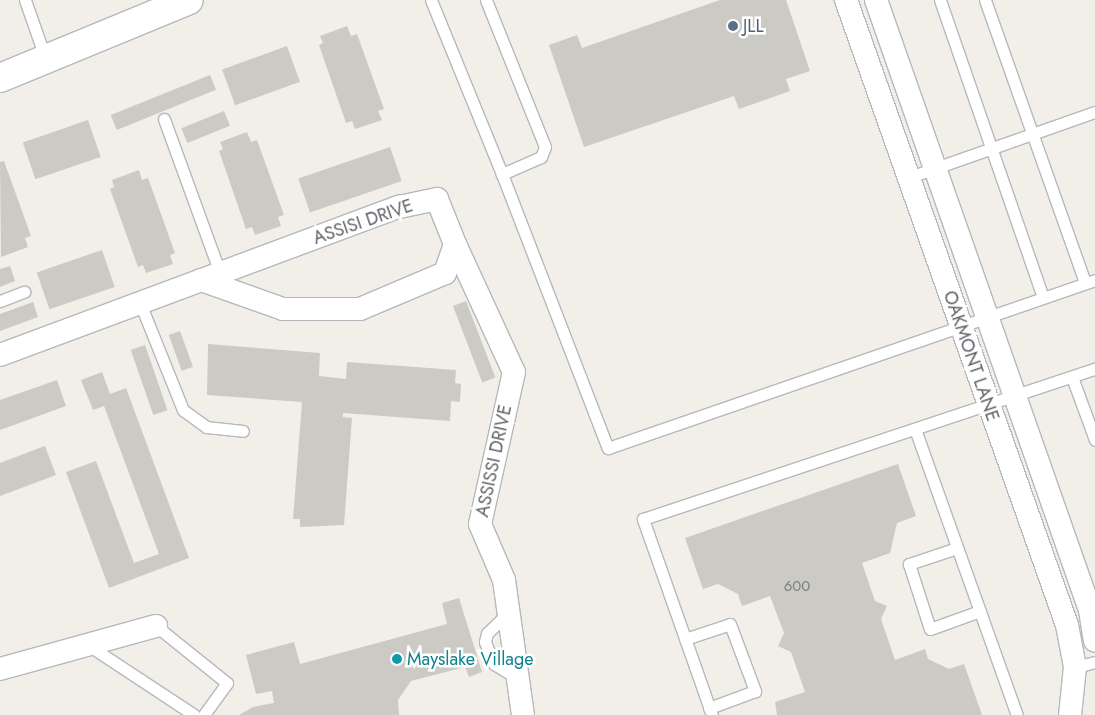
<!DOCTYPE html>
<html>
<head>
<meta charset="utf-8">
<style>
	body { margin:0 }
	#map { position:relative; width:1095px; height:715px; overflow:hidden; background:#f1efe8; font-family:Jost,sans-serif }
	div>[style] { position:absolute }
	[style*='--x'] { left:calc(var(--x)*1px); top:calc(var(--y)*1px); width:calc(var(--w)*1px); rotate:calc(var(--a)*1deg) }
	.building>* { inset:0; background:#cccac5; transform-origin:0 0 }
	.roads { filter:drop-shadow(1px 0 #b5b8bc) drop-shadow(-1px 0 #b5b8bc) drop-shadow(0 1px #b5b8bc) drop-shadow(0 -1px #b5b8bc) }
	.lane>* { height:11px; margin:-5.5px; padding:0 5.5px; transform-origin:5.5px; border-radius:5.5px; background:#fff }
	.street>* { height:22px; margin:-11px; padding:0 11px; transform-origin:11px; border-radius:11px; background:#fff }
	.secondary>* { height:28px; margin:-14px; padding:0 14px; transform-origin:14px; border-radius:14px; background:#fff }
	.dots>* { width:14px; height:14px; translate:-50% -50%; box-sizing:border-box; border:2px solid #fff; border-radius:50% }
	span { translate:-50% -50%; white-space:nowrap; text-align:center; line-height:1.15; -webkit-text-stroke:5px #fff; paint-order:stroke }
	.number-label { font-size:15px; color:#7a7d7f }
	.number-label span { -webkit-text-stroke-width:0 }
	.service-label { font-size:18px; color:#4e5e75 }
	.left { translate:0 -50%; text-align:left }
	.street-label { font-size:18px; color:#5f6368 }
	.culture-label { font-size:18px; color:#0d838f }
</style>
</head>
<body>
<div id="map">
	<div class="building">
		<i style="clip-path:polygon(720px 0,786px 0,810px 71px,786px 79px,790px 91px,739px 109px,734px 96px,584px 147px,549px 45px,577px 35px,582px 48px)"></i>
		<i style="clip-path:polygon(347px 26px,351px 36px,357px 34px,384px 109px,378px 111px,382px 120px,355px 129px,352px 121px,346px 123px,319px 45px,323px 43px,320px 36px)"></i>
		<i style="left:287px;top:46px;width:38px;height:69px;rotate:70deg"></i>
		<i style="left:210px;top:75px;width:16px;height:107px;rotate:68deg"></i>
		<i style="left:224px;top:111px;width:16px;height:46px;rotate:68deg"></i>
		<i style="left:88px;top:120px;width:39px;height:69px;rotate:71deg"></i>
		<i style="clip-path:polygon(247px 132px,251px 142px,257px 140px,284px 215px,278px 217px,281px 226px,255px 235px,252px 227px,246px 229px,219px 151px,223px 149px,220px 142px)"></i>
		<i style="left:390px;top:147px;width:36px;height:97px;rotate:71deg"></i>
		<i style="clip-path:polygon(4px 161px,31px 236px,25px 238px,28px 247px,1px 257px,0 162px)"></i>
		<i style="clip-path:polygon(139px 170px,142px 180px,148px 178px,175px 253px,170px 255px,173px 264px,146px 273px,143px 265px,138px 267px,110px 189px,114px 187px,112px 180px)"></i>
		<i style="left:102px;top:250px;width:39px;height:69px;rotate:71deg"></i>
		<i style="clip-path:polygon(10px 266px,15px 281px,0 287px,0 269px)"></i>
		<i style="left:466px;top:301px;width:82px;height:14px;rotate:69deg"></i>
		<i style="clip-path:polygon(33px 302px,38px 317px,0 331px,0 314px)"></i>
		<i style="left:180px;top:331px;width:38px;height:12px;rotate:70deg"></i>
		<i style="clip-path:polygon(208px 344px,320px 353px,319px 376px,346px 379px,347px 362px,456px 370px,455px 383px,461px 384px,460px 402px,451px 401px,450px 421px,343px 413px,343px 417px,352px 418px,344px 525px,300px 527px,300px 519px,293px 519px,302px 402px,207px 395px)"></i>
		<i style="left:145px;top:345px;width:69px;height:15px;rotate:71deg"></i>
		<i style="clip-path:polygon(102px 372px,110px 394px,126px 388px,189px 558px,109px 588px,66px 472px,96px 461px,134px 563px,159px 554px,104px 406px,93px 410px,81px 380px)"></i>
		<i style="clip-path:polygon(57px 380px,66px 406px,0 430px,0 400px)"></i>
		<i style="clip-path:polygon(45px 446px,56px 475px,0 496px,0 463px)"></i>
		<i style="clip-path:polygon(898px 464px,916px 516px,897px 523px,890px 553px,862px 563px,875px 601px,887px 606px,881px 619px,895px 660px,925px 649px,928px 659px,949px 669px,964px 664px,982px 715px,777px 715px,775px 702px,805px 692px,791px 652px,778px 646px,784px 633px,770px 596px,742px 606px,738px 594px,718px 584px,703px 589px,685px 538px)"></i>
		<i style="clip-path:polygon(459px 598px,482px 672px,469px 677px,465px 667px,411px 681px,398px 700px,399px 715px,239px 715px,253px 707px,274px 703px,272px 691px,256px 694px,246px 655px,294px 642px,300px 664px,447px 624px,442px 603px)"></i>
	</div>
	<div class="roads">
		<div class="lane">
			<i style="--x:25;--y:0;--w:64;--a:70.7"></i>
			<i style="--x:431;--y:0;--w:188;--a:67.8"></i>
			<i style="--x:486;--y:0;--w:158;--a:68.1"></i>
			<i style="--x:545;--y:147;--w:11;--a:112"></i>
			<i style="--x:541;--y:157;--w:43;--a:156.4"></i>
			<i style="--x:502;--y:174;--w:294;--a:68.9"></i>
			<i style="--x:608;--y:448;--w:515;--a:-19.03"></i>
			<i style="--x:940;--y:0;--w:314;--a:70.9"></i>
			<i style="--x:985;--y:0;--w:300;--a:70.5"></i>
			<i style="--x:164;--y:119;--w:164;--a:70"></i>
			<i style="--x:910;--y:177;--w:196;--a:-19.4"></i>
			<i style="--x:0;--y:301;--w:26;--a:-21"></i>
			<i style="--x:140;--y:303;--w:115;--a:68.1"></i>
			<i style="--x:183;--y:410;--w:29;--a:36"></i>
			<i style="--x:206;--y:427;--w:37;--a:6"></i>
			<i style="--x:1072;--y:377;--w:67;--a:69.9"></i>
			<i style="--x:915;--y:429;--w:304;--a:70.4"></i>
			<i style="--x:957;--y:548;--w:51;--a:161.6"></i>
			<i style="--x:909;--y:564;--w:68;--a:72.1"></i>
			<i style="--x:930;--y:629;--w:53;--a:-19.8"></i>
			<i style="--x:509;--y:612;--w:30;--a:136"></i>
			<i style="--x:487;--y:633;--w:9;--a:103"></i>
			<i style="--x:485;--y:642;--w:24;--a:68"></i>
			<i style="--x:494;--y:664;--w:29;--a:31"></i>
			<i style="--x:156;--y:626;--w:91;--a:38.8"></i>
			<i style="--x:227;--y:683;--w:39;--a:126"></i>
			<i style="--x:685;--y:639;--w:47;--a:-18.4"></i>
			<i style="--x:730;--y:624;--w:72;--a:69.5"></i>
			<i style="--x:755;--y:691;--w:49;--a:159.7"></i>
			<i style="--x:88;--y:645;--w:127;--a:33.4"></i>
			<i style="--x:1075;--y:667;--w:21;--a:-14"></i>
			<i style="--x:712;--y:715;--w:208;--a:-109.4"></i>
			<i style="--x:643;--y:519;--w:476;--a:-18.4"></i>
		</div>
		<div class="street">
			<i style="--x:846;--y:0;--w:663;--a:70.53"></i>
			<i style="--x:1067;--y:625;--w:43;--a:79.2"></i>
			<i style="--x:1075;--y:667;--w:48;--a:95.9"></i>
			<i style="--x:876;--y:0;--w:646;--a:70.67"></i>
			<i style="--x:1090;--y:610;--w:31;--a:81"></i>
			<i style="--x:455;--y:244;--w:141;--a:65.3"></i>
			<i style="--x:514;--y:372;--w:156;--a:102.6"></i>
			<i style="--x:480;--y:524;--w:61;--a:66.8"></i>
			<i style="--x:504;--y:580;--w:136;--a:82"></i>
			<i style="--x:0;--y:355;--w:426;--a:-20.4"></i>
			<i style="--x:399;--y:207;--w:39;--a:-12"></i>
			<i style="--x:437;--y:199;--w:48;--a:68.2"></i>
			<i style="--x:455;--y:244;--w:31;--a:109"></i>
			<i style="--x:445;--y:273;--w:92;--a:157"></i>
			<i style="--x:360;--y:309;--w:77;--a:180"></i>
			<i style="--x:283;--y:309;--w:87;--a:-160.5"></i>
			<i style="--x:0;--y:669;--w:162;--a:-15.4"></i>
		</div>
		<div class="secondary">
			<i style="--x:0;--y:78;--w:204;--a:-22.4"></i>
		</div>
	</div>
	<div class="dots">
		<i style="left:733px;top:26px;background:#5c6f8a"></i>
		<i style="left:397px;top:659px;background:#0f9aa8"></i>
	</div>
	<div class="number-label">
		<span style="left:797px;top:587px">600</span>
	</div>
	<div class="service-label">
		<span class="left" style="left:743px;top:26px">JLL</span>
	</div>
	<div class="street-label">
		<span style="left:363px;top:222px;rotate:-19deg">ASSISI DRIVE</span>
		<span style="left:971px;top:356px;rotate:71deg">OAKMONT LANE</span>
		<span style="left:494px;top:461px;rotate:-78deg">ASSISSI DRIVE</span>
	</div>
	<div class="culture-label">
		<span class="left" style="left:407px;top:659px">Mayslake Village</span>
	</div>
</div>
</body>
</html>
